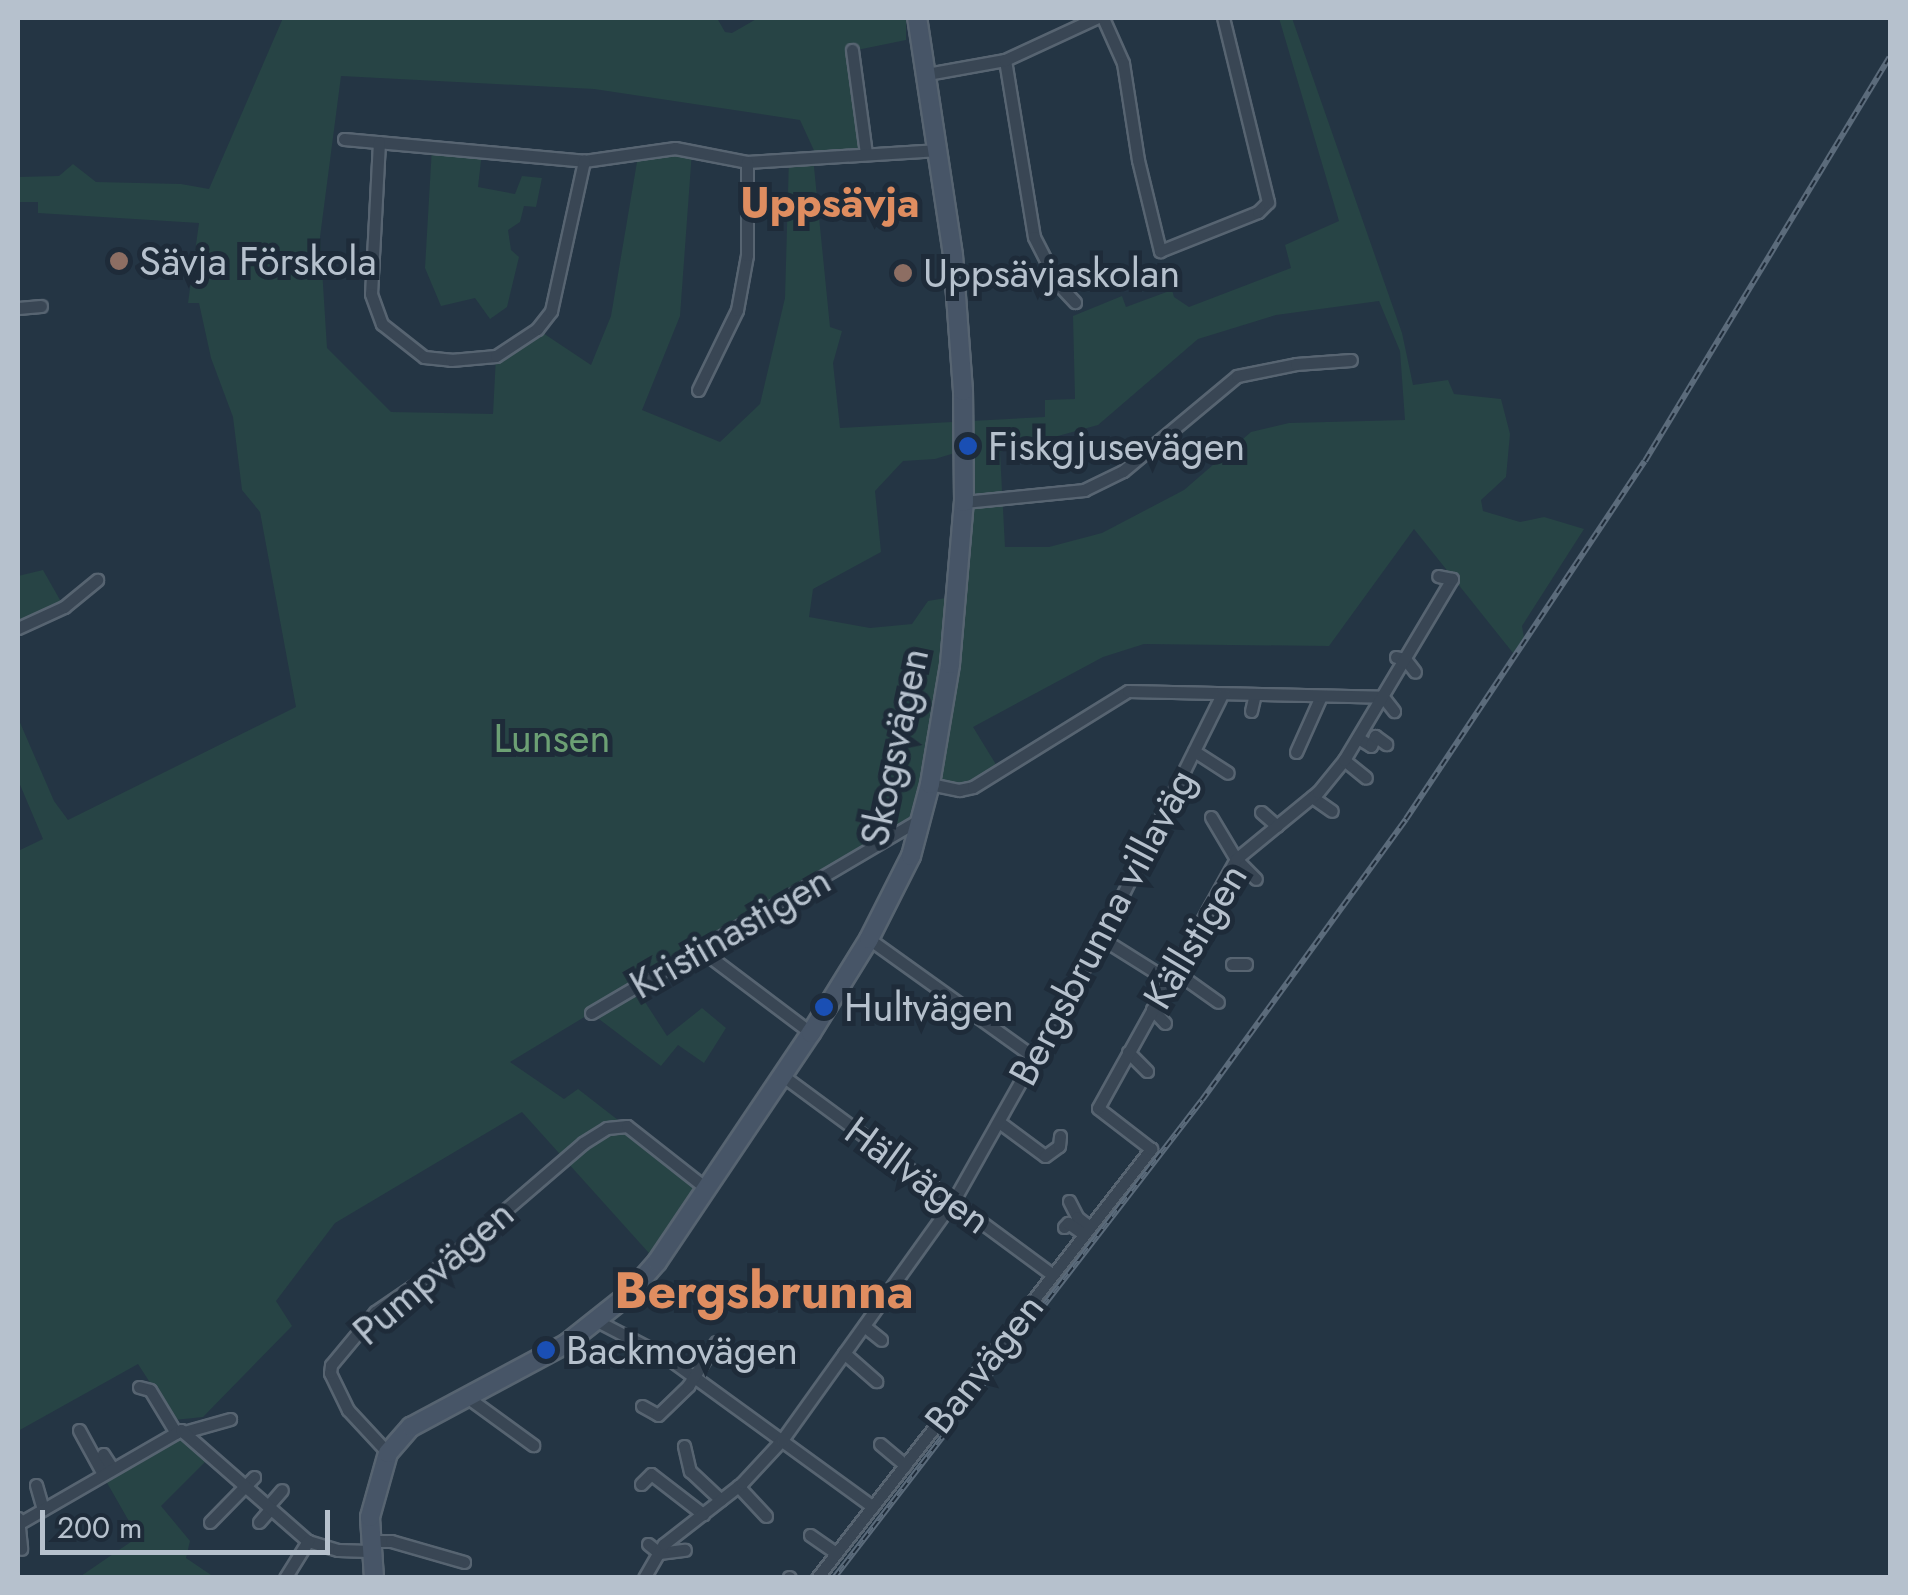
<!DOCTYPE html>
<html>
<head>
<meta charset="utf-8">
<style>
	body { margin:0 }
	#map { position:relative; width:1908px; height:1595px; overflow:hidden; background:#243544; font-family:Jost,sans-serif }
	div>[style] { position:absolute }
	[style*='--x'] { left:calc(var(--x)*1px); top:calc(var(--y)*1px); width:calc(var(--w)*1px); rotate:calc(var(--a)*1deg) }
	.green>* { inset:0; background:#274445 }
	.roads { filter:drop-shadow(2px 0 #576471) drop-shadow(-2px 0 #576471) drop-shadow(0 2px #576471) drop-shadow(0 -2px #576471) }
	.street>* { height:11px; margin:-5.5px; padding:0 5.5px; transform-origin:5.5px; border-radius:5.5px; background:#394654 }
	.secondary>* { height:18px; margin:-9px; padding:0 9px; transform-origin:9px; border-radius:9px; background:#475567 }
	.rail>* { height:6px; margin-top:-3px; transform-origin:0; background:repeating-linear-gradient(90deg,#1e2b39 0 8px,#5b6b7b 0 16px); box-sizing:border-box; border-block:2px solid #5b6b7b }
	.dots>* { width:28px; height:28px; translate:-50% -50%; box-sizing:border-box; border:5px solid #1e2b39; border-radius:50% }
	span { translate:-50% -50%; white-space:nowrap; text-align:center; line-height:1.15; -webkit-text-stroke:10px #1e2b39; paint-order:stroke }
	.poi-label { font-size:40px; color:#b6c1cd }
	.left { translate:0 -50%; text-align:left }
	.park-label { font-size:40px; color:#6ca074 }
	.street-label { font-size:40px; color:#b6c1cd }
	.neighbourhood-label { font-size:42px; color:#df8d60; font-weight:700 }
	.district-label { font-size:50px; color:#df8d60; font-weight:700 }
	.frame { position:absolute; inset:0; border:20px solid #b6c1cd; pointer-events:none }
	.scale { position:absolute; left:40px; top:1510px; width:290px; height:45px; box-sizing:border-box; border:5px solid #b6c1cd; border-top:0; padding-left:12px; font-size:30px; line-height:35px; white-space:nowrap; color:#b6c1cd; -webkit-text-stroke:8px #1e2b39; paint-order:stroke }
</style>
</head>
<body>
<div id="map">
	<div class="green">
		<i style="clip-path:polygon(evenodd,283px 18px,717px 18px,725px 32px,732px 33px,758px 18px,906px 18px,906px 40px,852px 51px,866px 154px,817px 157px,800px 120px,594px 89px,341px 76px,320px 237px,327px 348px,391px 412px,493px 414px,496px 356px,537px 329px,591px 365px,611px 316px,638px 156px,692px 151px,680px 316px,642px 410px,720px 442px,760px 404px,785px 298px,789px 158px,813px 157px,830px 327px,842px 331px,833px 363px,840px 428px,1045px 417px,1045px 400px,1075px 399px,1073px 316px,1122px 296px,1126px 307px,1172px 290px,1174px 297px,1189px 307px,1291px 268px,1285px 245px,1339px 221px,1279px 18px,1292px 18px,1402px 333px,1413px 385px,1448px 380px,1454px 394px,1501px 399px,1510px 434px,1506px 477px,1481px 500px,1483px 511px,1520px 522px,1544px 517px,1584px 529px,1522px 626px,1524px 638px,1513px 653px,1414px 529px,1329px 646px,1144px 644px,1103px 657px,973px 727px,1000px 771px,973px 787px,930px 784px,921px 819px,636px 988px,667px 1036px,702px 1008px,726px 1028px,704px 1063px,678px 1045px,661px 1066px,591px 1013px,510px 1062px,564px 1099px,578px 1089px,707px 1189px,657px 1262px,522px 1112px,335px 1223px,276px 1301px,292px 1326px,203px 1417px,174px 1420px,138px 1364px,18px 1431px,18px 851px,43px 839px,18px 780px,18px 718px,54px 801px,68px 820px,296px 707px,260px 512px,242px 490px,233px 417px,211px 358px,199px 303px,188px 303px,199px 223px,38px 213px,38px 202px,18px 202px,18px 177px,59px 176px,73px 164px,96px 182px,181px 184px,209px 189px,283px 18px,1379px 301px,1400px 351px,1405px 420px,1289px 423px,1251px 432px,1184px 490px,1102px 533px,1049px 547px,1005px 547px,1000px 452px,1098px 425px,1198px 339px,1276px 315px,1379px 301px,283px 18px,971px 448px,966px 579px,946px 598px,928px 601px,912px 624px,870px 628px,809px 617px,813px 589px,881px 552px,875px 491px,903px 461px,935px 459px,971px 448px)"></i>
		<i style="clip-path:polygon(432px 147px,482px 152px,478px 187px,515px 194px,522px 176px,542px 178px,536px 207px,524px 206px,520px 222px,508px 230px,511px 250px,519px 257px,507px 307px,490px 319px,475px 298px,441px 306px,425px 268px)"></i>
		<i style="clip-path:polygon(43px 570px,64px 607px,18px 628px,18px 576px)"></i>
		<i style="clip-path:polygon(181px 1430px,213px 1454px,161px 1506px,190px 1541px,186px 1558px,214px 1577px,78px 1578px,138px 1537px,102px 1474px)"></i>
	</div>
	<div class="roads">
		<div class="street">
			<i style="--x:1103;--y:18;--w:49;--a:66"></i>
			<i style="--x:1123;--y:63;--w:98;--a:81.2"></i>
			<i style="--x:1138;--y:160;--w:94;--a:76.4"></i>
			<i style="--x:1160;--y:251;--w:105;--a:-21.7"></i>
			<i style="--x:1258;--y:212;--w:14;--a:-45"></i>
			<i style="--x:1268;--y:202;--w:189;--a:-103.7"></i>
			<i style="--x:852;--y:50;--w:105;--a:82.3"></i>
			<i style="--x:1005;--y:60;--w:179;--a:80.7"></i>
			<i style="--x:1034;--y:237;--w:53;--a:62.9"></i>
			<i style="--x:1058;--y:284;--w:25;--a:47"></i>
			<i style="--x:927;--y:74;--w:79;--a:-10.2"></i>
			<i style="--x:1005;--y:60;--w:100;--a:-24.8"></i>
			<i style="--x:344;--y:139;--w:241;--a:5.2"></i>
			<i style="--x:584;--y:161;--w:92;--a:-8.1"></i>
			<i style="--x:675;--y:148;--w:73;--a:11"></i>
			<i style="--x:747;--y:162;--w:192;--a:-3.6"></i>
			<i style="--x:379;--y:142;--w:152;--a:93"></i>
			<i style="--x:371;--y:294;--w:32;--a:70"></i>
			<i style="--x:382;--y:324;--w:53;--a:38.2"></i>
			<i style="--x:424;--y:357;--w:27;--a:6"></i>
			<i style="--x:451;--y:360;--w:45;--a:-5.1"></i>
			<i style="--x:496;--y:356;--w:49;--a:-33.4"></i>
			<i style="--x:537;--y:329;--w:23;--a:-52"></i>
			<i style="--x:551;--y:311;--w:154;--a:-77.6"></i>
			<i style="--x:18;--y:308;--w:23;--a:-5"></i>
			<i style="--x:698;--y:390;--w:89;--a:-64"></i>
			<i style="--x:737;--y:310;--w:56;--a:-79.7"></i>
			<i style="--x:747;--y:255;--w:93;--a:-90"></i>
			<i style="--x:964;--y:502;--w:121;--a:-5.7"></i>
			<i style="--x:1084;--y:490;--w:43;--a:-26"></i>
			<i style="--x:1123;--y:471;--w:148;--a:-39.8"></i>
			<i style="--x:1237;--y:376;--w:60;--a:-11.5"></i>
			<i style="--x:1296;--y:364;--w:55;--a:-4.2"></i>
			<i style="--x:18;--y:628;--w:51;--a:-24.5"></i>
			<i style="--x:64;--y:607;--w:43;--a:-39.3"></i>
			<i style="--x:1396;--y:657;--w:9;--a:13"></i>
			<i style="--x:1405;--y:659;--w:16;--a:52"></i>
			<i style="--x:1251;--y:711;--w:17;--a:-77"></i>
			<i style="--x:1358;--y:738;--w:15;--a:32"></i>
			<i style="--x:1371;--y:746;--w:11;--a:-68"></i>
			<i style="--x:1375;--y:736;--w:14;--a:36"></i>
			<i style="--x:1194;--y:751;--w:40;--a:32.9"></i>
			<i style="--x:1296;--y:752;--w:61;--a:-65.9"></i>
			<i style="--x:1344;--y:760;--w:28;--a:39"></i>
			<i style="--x:930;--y:784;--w:30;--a:12"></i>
			<i style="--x:959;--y:790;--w:14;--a:-12"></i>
			<i style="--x:973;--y:787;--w:182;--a:-31.8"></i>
			<i style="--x:1128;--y:691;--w:255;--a:1.3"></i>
			<i style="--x:1383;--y:697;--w:18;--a:52"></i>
			<i style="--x:1312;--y:797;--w:24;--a:35"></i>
			<i style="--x:1261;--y:812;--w:21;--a:41"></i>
			<i style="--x:1211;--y:817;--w:49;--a:59.2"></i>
			<i style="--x:1236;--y:859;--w:28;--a:45"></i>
			<i style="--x:1101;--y:938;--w:79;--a:32.1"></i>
			<i style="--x:869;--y:939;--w:204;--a:35.6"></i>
			<i style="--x:701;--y:950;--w:138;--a:37"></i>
			<i style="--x:1232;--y:964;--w:14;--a:0"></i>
			<i style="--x:1173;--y:970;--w:55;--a:35.4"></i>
			<i style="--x:1152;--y:1009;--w:19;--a:47"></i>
			<i style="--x:591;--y:1013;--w:381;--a:-30.5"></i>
			<i style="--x:1128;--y:1052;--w:27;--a:45"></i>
			<i style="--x:783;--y:1076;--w:334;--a:36.4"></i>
			<i style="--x:999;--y:1122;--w:57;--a:36.5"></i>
			<i style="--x:1045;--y:1156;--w:17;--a:-36"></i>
			<i style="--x:1059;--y:1146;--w:10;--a:-84"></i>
			<i style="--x:1069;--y:1201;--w:18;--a:63"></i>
			<i style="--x:1077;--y:1217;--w:16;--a:38"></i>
			<i style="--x:1064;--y:1227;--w:6;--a:-45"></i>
			<i style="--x:1068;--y:1223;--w:19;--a:35"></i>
			<i style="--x:597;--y:1321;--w:80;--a:27.5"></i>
			<i style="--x:668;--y:1358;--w:253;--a:36"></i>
			<i style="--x:864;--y:1326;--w:22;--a:39"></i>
			<i style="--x:844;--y:1353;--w:43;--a:41.2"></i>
			<i style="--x:139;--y:1387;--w:11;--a:15"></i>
			<i style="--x:150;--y:1390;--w:50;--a:58.8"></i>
			<i style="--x:467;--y:1397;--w:82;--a:36"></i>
			<i style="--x:642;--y:1406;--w:18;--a:29"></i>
			<i style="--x:658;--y:1415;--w:42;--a:-44"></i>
			<i style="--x:688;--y:1386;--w:52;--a:-57.5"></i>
			<i style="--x:79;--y:1430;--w:50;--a:61.4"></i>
			<i style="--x:184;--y:1432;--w:48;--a:-15.8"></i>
			<i style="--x:880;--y:1444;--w:33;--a:40"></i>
			<i style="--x:684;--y:1446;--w:26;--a:77"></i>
			<i style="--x:690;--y:1471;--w:42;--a:43.1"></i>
			<i style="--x:388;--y:1453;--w:59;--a:-132.9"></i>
			<i style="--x:348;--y:1410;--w:41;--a:-115.9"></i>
			<i style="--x:330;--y:1373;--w:8;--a:-83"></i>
			<i style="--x:331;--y:1365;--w:69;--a:-50.3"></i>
			<i style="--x:375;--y:1312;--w:69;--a:-34.4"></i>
			<i style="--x:432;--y:1273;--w:199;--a:-40.7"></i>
			<i style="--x:583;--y:1143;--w:28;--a:-32"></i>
			<i style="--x:607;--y:1128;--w:20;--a:-6"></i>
			<i style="--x:627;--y:1126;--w:102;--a:38.2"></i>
			<i style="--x:103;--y:1454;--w:17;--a:57"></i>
			<i style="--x:641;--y:1484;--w:14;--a:-45"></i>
			<i style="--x:651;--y:1474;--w:66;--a:37.6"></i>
			<i style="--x:36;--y:1485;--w:25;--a:74"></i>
			<i style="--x:738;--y:1486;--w:41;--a:47"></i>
			<i style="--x:268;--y:1506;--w:21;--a:-49"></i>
			<i style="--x:18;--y:1518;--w:31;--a:84"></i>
			<i style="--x:210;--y:1522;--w:63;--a:-45.6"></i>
			<i style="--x:259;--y:1522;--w:18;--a:-49"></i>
			<i style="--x:18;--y:1524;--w:188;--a:-30"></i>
			<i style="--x:181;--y:1430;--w:169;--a:41.2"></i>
			<i style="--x:308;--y:1541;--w:31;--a:17"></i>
			<i style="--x:338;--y:1550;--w:31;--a:2"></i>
			<i style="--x:810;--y:1535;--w:32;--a:35"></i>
			<i style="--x:369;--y:1541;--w:22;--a:0"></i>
			<i style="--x:391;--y:1541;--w:76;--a:16"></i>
			<i style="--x:648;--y:1544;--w:14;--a:39"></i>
			<i style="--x:659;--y:1553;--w:26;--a:-7"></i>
			<i style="--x:789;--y:1577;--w:1;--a:45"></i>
			<i style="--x:285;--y:1578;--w:44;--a:-58.1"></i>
			<i style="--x:644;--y:1578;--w:39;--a:-60"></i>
			<i style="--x:664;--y:1544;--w:99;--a:-38"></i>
			<i style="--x:742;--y:1483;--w:59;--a:-47.1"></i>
			<i style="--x:782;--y:1440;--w:295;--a:-54.4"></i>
			<i style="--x:954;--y:1200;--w:300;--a:-60.7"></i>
			<i style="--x:1101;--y:938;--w:272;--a:-63.6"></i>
			<i style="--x:817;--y:1578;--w:544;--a:-52.1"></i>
			<i style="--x:1151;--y:1149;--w:67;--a:-142.3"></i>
			<i style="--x:1098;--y:1108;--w:285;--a:-61"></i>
			<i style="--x:1236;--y:859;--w:106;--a:-39.3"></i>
			<i style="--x:1318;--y:792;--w:41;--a:-50.9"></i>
			<i style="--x:1344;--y:760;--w:211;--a:-59.2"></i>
			<i style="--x:1452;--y:579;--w:14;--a:-168"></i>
		</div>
		<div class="secondary">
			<i style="--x:374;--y:1578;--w:61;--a:-93.8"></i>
			<i style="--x:370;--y:1517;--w:66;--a:-74.3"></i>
			<i style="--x:388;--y:1453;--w:35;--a:-49"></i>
			<i style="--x:411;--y:1427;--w:176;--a:-28.2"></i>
			<i style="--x:566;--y:1344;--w:80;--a:-38.4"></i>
			<i style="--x:629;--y:1294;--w:43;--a:-48.8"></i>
			<i style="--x:657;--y:1262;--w:276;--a:-56.1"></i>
			<i style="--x:811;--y:1033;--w:110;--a:-58.3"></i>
			<i style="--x:869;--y:939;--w:93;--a:-63.2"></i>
			<i style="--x:911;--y:856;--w:74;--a:-75.2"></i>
			<i style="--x:930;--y:784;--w:122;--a:-80.5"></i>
			<i style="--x:950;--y:664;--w:163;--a:-85.1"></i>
			<i style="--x:964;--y:502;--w:111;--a:-90.5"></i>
			<i style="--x:963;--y:391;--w:136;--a:-94.2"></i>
			<i style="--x:953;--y:255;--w:240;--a:-98.6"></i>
		</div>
	</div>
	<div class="rail">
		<i style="--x:834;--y:1578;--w:603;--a:-52.41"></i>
		<i style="--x:1202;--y:1100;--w:347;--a:-54"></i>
		<i style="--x:1406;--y:819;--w:430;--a:-56.3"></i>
		<i style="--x:1645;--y:461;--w:472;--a:-58.8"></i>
	</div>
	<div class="dots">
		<i style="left:119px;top:261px;background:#8d6e63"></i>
		<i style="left:903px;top:273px;background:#8d6e63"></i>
		<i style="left:968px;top:446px;background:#1a4fb4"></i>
		<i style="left:824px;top:1007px;background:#1a4fb4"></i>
		<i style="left:546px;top:1350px;background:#1a4fb4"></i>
	</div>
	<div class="poi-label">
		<span class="left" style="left:139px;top:261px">Sävja Förskola</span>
		<span class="left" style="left:923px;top:273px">Uppsävjaskolan</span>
		<span class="left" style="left:988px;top:446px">Fiskgjusevägen</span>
		<span class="left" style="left:844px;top:1007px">Hultvägen</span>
		<span class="left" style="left:566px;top:1350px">Backmovägen</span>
	</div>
	<div class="park-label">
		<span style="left:552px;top:738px">Lunsen</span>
	</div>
	<div class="street-label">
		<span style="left:894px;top:747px;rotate:-78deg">Skogsvägen</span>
		<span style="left:1102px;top:927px;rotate:-62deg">Bergsbrunna villaväg</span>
		<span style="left:730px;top:932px;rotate:-30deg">Kristinastigen</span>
		<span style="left:1195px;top:936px;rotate:-59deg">Källstigen</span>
		<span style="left:918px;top:1175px;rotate:36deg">Hällvägen</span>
		<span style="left:433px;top:1272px;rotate:-41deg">Pumpvägen</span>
		<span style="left:984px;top:1363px;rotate:-52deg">Banvägen</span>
	</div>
	<div class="neighbourhood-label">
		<span style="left:830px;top:203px">Uppsävja</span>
	</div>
	<div class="district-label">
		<span style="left:764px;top:1291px">Bergsbrunna</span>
	</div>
	<div class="frame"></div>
	<div class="scale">200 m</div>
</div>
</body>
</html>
